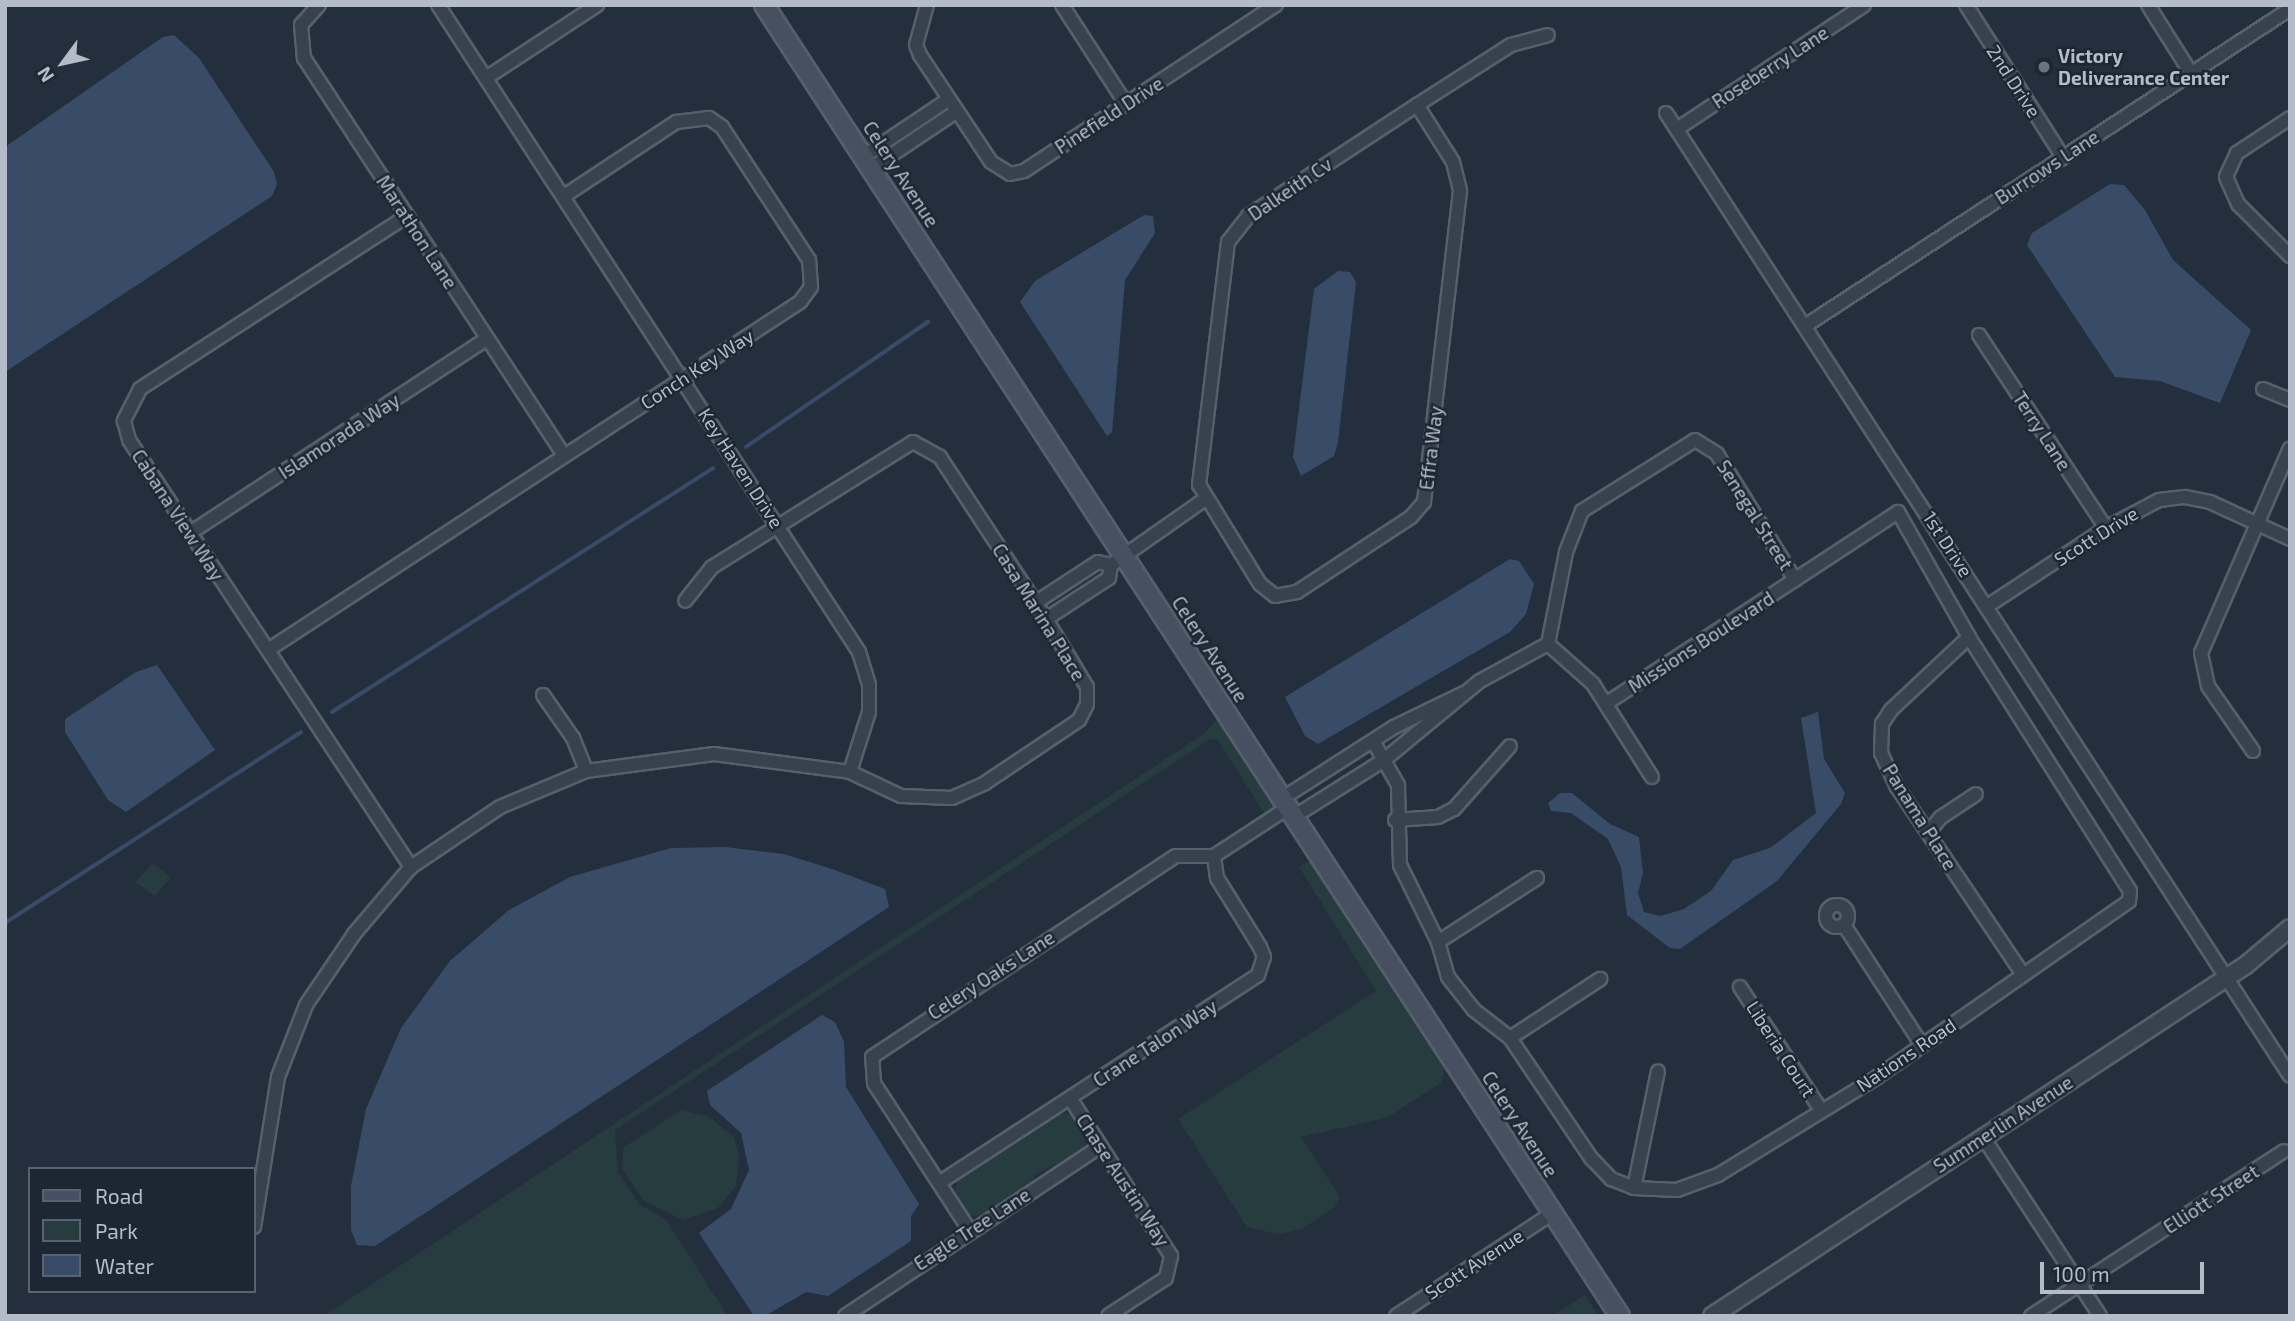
<!DOCTYPE html>
<html>
<head>
<meta charset="utf-8">
<style>
	body { margin:0 }
	#map { position:relative; width:2295px; height:1321px; overflow:hidden; background:#242f3e; font-family:"Exo 2",sans-serif }
	div>[style] { position:absolute }
	[style*='--x'] { left:calc(var(--x)*1px); top:calc(var(--y)*1px); width:calc(var(--w)*1px); rotate:calc(var(--a)*1deg) }
	.green>* { inset:0; background:#263c3f }
	.water>* { inset:0; background:#394c67 }
	.stream>* { height:3.5px; margin:-1.75px; padding:0 1.75px; transform-origin:1.75px; border-radius:1.75px; background:#394c67 }
	.roads { filter:drop-shadow(2px 0 #565f6c) drop-shadow(-2px 0 #565f6c) drop-shadow(0 2px #565f6c) drop-shadow(0 -2px #565f6c) }
	.minor>* { height:12px; margin:-6px; padding:0 6px; transform-origin:6px; border-radius:6px; background:#38414e }
	.minor>.ring { margin:-6px; padding:0; box-sizing:content-box; background:none; border:12px solid #38414e; border-radius:50% }
	.tertiary>* { height:16px; margin:-8px; padding:0 8px; transform-origin:8px; border-radius:8px; background:#38414e }
	.secondary>* { height:18px; margin:-9px; padding:0 9px; transform-origin:9px; border-radius:9px; background:#465061 }
	.dots>* { width:19px; height:19px; translate:-50% -50%; box-sizing:border-box; border:4px solid #1d2633; border-radius:50% }
	span { translate:-50% -50%; white-space:nowrap; text-align:center; line-height:1.15; -webkit-text-stroke:5px #1d2633; paint-order:stroke }
	.poi-label { font-size:19px; color:#b4bcc9; font-weight:700 }
	.left { translate:0 -50%; text-align:left }
	.street-label { font-size:19px; color:#b4bcc9 }
	.frame { position:absolute; inset:0; border:7px solid #b4bcc9; pointer-events:none }
	.legend { position:absolute; left:28px; top:1167px; width:228px; height:126px; box-sizing:border-box; background:#1d2633; border:2px solid #59626f; margin:0; padding:9px 12px; list-style:none; font-size:21px; color:#b4bcc9 }
	.legend li { display:flex; align-items:center; gap:14px; height:35px }
	.legend b { width:35px; border:2px solid #59626f }
	.north { position:absolute; left:28px; top:28px; width:70px; height:70px; -webkit-text-stroke:5px #1d2633; paint-order:stroke; rotate:237deg; font-size:19px; font-weight:700; line-height:28px; text-align:center; color:#b4bcc9 }
	.north::after { content:''; display:block; margin:auto; width:24px; height:32px; background:#b4bcc9; clip-path:polygon(50% 0,100% 100%,50% 72%,0 100%) }
	.scale { position:absolute; left:2040px; top:1262px; width:164px; height:32px; box-sizing:border-box; border:4px solid #b4bcc9; border-top:0; padding-left:9px; font-size:21px; line-height:24px; white-space:nowrap; color:#b4bcc9; -webkit-text-stroke:5px #1d2633; paint-order:stroke }
</style>
</head>
<body>
<div id="map">
	<div class="green">
		<i style="clip-path:polygon(1220px 716px,1280px 806px,1266px 816px,1218px 740px,1210px 739px,615px 1130px,618px 1172px,639px 1204px,666px 1220px,728px 1316px,324px 1316px,1205px 733px)"></i>
		<i style="clip-path:polygon(1314px 857px,1447px 1061px,1441px 1083px,1386px 1118px,1301px 1137px,1340px 1197px,1335px 1207px,1302px 1229px,1277px 1234px,1247px 1227px,1178px 1119px,1376px 991px,1299px 867px)"></i>
		<i style="clip-path:polygon(153px 863px,171px 877px,155px 896px,135px 882px)"></i>
		<i style="clip-path:polygon(681px 1110px,708px 1116px,734px 1137px,739px 1157px,736px 1186px,718px 1208px,683px 1220px,644px 1201px,622px 1169px,623px 1148px)"></i>
		<i style="clip-path:polygon(1061px 1113px,1074px 1115px,1086px 1135px,1083px 1150px,1036px 1174px,1030px 1185px,981px 1216px,969px 1215px,955px 1194px,957px 1181px)"></i>
		<i style="clip-path:polygon(1585px 1295px,1598px 1316px,1552px 1316px)"></i>
	</div>
	<div class="water">
		<i style="clip-path:polygon(174px 35px,199px 58px,274px 172px,277px 184px,272px 196px,5px 372px,5px 147px,163px 37px)"></i>
		<i style="clip-path:polygon(2110px 184px,2124px 185px,2145px 210px,2173px 260px,2251px 330px,2220px 403px,2160px 381px,2115px 377px,2027px 245px,2032px 233px)"></i>
		<i style="clip-path:polygon(1144px 215px,1153px 216px,1155px 233px,1125px 280px,1112px 432px,1107px 436px,1020px 302px,1035px 281px)"></i>
		<i style="clip-path:polygon(1338px 271px,1350px 272px,1356px 282px,1338px 442px,1334px 456px,1301px 476px,1293px 457px,1314px 289px)"></i>
		<i style="clip-path:polygon(1510px 559px,1519px 561px,1534px 584px,1526px 614px,1510px 632px,1318px 744px,1305px 736px,1285px 697px)"></i>
		<i style="clip-path:polygon(157px 665px,215px 750px,126px 812px,108px 800px,65px 732px,65px 719px,136px 672px)"></i>
		<i style="clip-path:polygon(1818px 712px,1824px 759px,1845px 793px,1841px 804px,1777px 881px,1680px 949px,1670px 948px,1627px 915px,1621px 867px,1608px 839px,1571px 813px,1551px 811px,1548px 803px,1560px 793px,1572px 793px,1610px 824px,1639px 837px,1643px 873px,1638px 893px,1644px 912px,1660px 916px,1684px 909px,1711px 891px,1733px 860px,1770px 848px,1816px 813px,1801px 718px)"></i>
		<i style="clip-path:polygon(725px 847px,784px 854px,835px 870px,885px 889px,889px 907px,375px 1246px,357px 1245px,351px 1230px,351px 1186px,366px 1109px,401px 1028px,450px 961px,509px 910px,570px 877px,671px 848px)"></i>
		<i style="clip-path:polygon(822px 1015px,835px 1022px,844px 1042px,846px 1087px,919px 1204px,911px 1216px,911px 1241px,828px 1296px,806px 1292px,765px 1316px,754px 1316px,699px 1233px,731px 1209px,749px 1170px,741px 1133px,710px 1105px,707px 1091px)"></i>
	</div>
	<div class="stream">
		<i style="--x:746;--y:447;--w:221;--a:-34.5"></i>
		<i style="--x:332;--y:712;--w:452;--a:-32.6"></i>
		<i style="--x:5;--y:923;--w:352;--a:-32.8"></i>
	</div>
	<div class="roads">
		<div class="minor">
			<i style="--x:319;--y:5;--w:27;--a:132"></i>
			<i style="--x:301;--y:25;--w:33;--a:85"></i>
			<i style="--x:304;--y:58;--w:475;--a:56.8"></i>
			<i style="--x:438;--y:5;--w:772;--a:56.95"></i>
			<i style="--x:859;--y:652;--w:34;--a:73"></i>
			<i style="--x:869;--y:685;--w:27;--a:90"></i>
			<i style="--x:869;--y:712;--w:63;--a:107.6"></i>
			<i style="--x:927;--y:5;--w:41;--a:105.4"></i>
			<i style="--x:916;--y:45;--w:11;--a:68"></i>
			<i style="--x:920;--y:55;--w:128;--a:56.4"></i>
			<i style="--x:991;--y:162;--w:22;--a:32"></i>
			<i style="--x:1010;--y:174;--w:14;--a:-12"></i>
			<i style="--x:1024;--y:171;--w:302;--a:-33.4"></i>
			<i style="--x:1062;--y:5;--w:118;--a:57.1"></i>
			<i style="--x:1966;--y:5;--w:180;--a:57.5"></i>
			<i style="--x:2148;--y:5;--w:80;--a:57.7"></i>
			<i style="--x:486;--y:78;--w:133;--a:-33.3"></i>
			<i style="--x:1417;--y:105;--w:67;--a:57.7"></i>
			<i style="--x:1453;--y:162;--w:30;--a:76"></i>
			<i style="--x:1460;--y:191;--w:313;--a:96.6"></i>
			<i style="--x:1424;--y:502;--w:20;--a:131"></i>
			<i style="--x:1411;--y:517;--w:136;--a:146.7"></i>
			<i style="--x:1297;--y:592;--w:22;--a:170"></i>
			<i style="--x:1275;--y:596;--w:19;--a:-141"></i>
			<i style="--x:1260;--y:584;--w:116;--a:-121.6"></i>
			<i style="--x:1199;--y:485;--w:245;--a:-83.2"></i>
			<i style="--x:1228;--y:242;--w:33;--a:-52"></i>
			<i style="--x:1248;--y:216;--w:202;--a:-33.3"></i>
			<i style="--x:1417;--y:105;--w:112;--a:-32.6"></i>
			<i style="--x:1511;--y:45;--w:38;--a:-15"></i>
			<i style="--x:1666;--y:113;--w:1147;--a:57.06"></i>
			<i style="--x:2290;--y:118;--w:64;--a:146.6"></i>
			<i style="--x:2237;--y:153;--w:26;--a:115"></i>
			<i style="--x:2226;--y:177;--w:30;--a:66"></i>
			<i style="--x:2238;--y:204;--w:74;--a:45"></i>
			<i style="--x:1677;--y:129;--w:224;--a:-33.5"></i>
			<i style="--x:864;--y:156;--w:102;--a:-33.8"></i>
			<i style="--x:872;--y:168;--w:102;--a:-33.8"></i>
			<i style="--x:407;--y:216;--w:318;--a:147.1"></i>
			<i style="--x:140;--y:389;--w:36;--a:117"></i>
			<i style="--x:124;--y:421;--w:20;--a:75"></i>
			<i style="--x:129;--y:440;--w:512;--a:56.56"></i>
			<i style="--x:1805;--y:326;--w:579;--a:-33.17"></i>
			<i style="--x:1979;--y:335;--w:231;--a:56.7"></i>
			<i style="--x:2263;--y:389;--w:29;--a:22"></i>
			<i style="--x:190;--y:533;--w:355;--a:-33.2"></i>
			<i style="--x:1035;--y:603;--w:75;--a:-33.1"></i>
			<i style="--x:1098;--y:562;--w:13;--a:13"></i>
			<i style="--x:1989;--y:605;--w:140;--a:-33.3"></i>
			<i style="--x:2106;--y:528;--w:60;--a:-27.8"></i>
			<i style="--x:2159;--y:500;--w:26;--a:-7"></i>
			<i style="--x:2185;--y:497;--w:25;--a:11"></i>
			<i style="--x:2210;--y:502;--w:88;--a:24.8"></i>
			<i style="--x:1046;--y:619;--w:75;--a:-33.1"></i>
			<i style="--x:1109;--y:578;--w:13;--a:-81"></i>
			<i style="--x:1111;--y:565;--w:113;--a:-35"></i>
			<i style="--x:1969;--y:637;--w:107;--a:136.9"></i>
			<i style="--x:1891;--y:710;--w:17;--a:123"></i>
			<i style="--x:1882;--y:724;--w:29;--a:92"></i>
			<i style="--x:1881;--y:753;--w:38;--a:65"></i>
			<i style="--x:1897;--y:787;--w:224;--a:56.1"></i>
			<i style="--x:1548;--y:644;--w:94;--a:-78.9"></i>
			<i style="--x:1566;--y:552;--w:44;--a:-68.7"></i>
			<i style="--x:1582;--y:511;--w:133;--a:-32.1"></i>
			<i style="--x:1695;--y:440;--w:26;--a:32"></i>
			<i style="--x:1717;--y:454;--w:148;--a:58.2"></i>
			<i style="--x:1548;--y:644;--w:60;--a:41.6"></i>
			<i style="--x:1593;--y:684;--w:110;--a:57.6"></i>
			<i style="--x:268;--y:650;--w:636;--a:-33.19"></i>
			<i style="--x:800;--y:302;--w:19;--a:-54"></i>
			<i style="--x:811;--y:287;--w:27;--a:-94"></i>
			<i style="--x:809;--y:260;--w:159;--a:-123.2"></i>
			<i style="--x:722;--y:127;--w:16;--a:-145"></i>
			<i style="--x:709;--y:118;--w:33;--a:173"></i>
			<i style="--x:676;--y:122;--w:134;--a:146.5"></i>
			<i style="--x:543;--y:695;--w:52;--a:55.1"></i>
			<i style="--x:573;--y:738;--w:35;--a:68"></i>
			<i style="--x:1373;--y:741;--w:51;--a:60.4"></i>
			<i style="--x:1398;--y:785;--w:80;--a:88.6"></i>
			<i style="--x:1400;--y:865;--w:86;--a:63.7"></i>
			<i style="--x:1438;--y:942;--w:36;--a:74"></i>
			<i style="--x:1448;--y:977;--w:42;--a:51.8"></i>
			<i style="--x:1474;--y:1010;--w:46;--a:37.9"></i>
			<i style="--x:1510;--y:1038;--w:145;--a:56"></i>
			<i style="--x:1591;--y:1158;--w:29;--a:46"></i>
			<i style="--x:1611;--y:1179;--w:25;--a:21"></i>
			<i style="--x:1634;--y:1188;--w:43;--a:2.7"></i>
			<i style="--x:1677;--y:1190;--w:44;--a:-20.1"></i>
			<i style="--x:1718;--y:1175;--w:187;--a:-31.6"></i>
			<i style="--x:1877;--y:1077;--w:307;--a:-34.9"></i>
			<i style="--x:2129;--y:901;--w:10;--a:-84"></i>
			<i style="--x:2130;--y:891;--w:301;--a:-122.4"></i>
			<i style="--x:1969;--y:637;--w:144;--a:-119.6"></i>
			<i style="--x:1898;--y:512;--w:349;--a:146.7"></i>
			<i style="--x:2253;--y:751;--w:79;--a:-124.7"></i>
			<i style="--x:2208;--y:686;--w:34;--a:-102"></i>
			<i style="--x:2201;--y:653;--w:223;--a:-66.5"></i>
			<i style="--x:1283;--y:798;--w:132;--a:-32.6"></i>
			<i style="--x:1394;--y:727;--w:78;--a:-25.9"></i>
			<i style="--x:1295;--y:816;--w:105;--a:-32.2"></i>
			<i style="--x:1384;--y:760;--w:124;--a:-39.5"></i>
			<i style="--x:1480;--y:681;--w:77;--a:-28.6"></i>
			<i style="--x:1395;--y:820;--w:43;--a:-4"></i>
			<i style="--x:1438;--y:817;--w:18;--a:-27"></i>
			<i style="--x:1454;--y:809;--w:84;--a:-48.4"></i>
			<i style="--x:1928;--y:833;--w:19;--a:-51"></i>
			<i style="--x:1940;--y:818;--w:43;--a:-33.7"></i>
			<i class="ring" style="left:1826px;top:905px;width:10px;height:10px"></i>
			<i style="--x:1844;--y:925;--w:143;--a:57"></i>
			<i style="--x:1438;--y:942;--w:118;--a:-32.9"></i>
			<i style="--x:1740;--y:987;--w:147;--a:56.6"></i>
			<i style="--x:1510;--y:1038;--w:108;--a:-33.2"></i>
			<i style="--x:1070;--y:1098;--w:188;--a:57.4"></i>
			<i style="--x:1171;--y:1256;--w:23;--a:103"></i>
			<i style="--x:1166;--y:1278;--w:69;--a:146.8"></i>
			<i style="--x:1983;--y:1137;--w:214;--a:56.8"></i>
			<i style="--x:939;--y:1183;--w:381;--a:-33.1"></i>
			<i style="--x:1258;--y:975;--w:19;--a:-72"></i>
			<i style="--x:1264;--y:957;--w:11;--a:-112"></i>
			<i style="--x:1260;--y:947;--w:81;--a:-121.9"></i>
			<i style="--x:1217;--y:878;--w:22;--a:-98"></i>
			<i style="--x:1634;--y:1188;--w:119;--a:-78.4"></i>
			<i style="--x:254;--y:1227;--w:152;--a:-80.9"></i>
			<i style="--x:278;--y:1077;--w:77;--a:-68.7"></i>
			<i style="--x:306;--y:1005;--w:86;--a:-55.9"></i>
			<i style="--x:354;--y:934;--w:88;--a:-49.6"></i>
			<i style="--x:411;--y:867;--w:107;--a:-34"></i>
			<i style="--x:500;--y:807;--w:93;--a:-22.7"></i>
			<i style="--x:586;--y:771;--w:129;--a:-7.6"></i>
			<i style="--x:714;--y:754;--w:137;--a:7.5"></i>
			<i style="--x:850;--y:772;--w:56;--a:25.2"></i>
			<i style="--x:901;--y:796;--w:51;--a:2.2"></i>
			<i style="--x:952;--y:798;--w:36;--a:-24"></i>
			<i style="--x:985;--y:783;--w:113;--a:-33.8"></i>
			<i style="--x:1079;--y:720;--w:18;--a:-63"></i>
			<i style="--x:1087;--y:704;--w:17;--a:-90"></i>
			<i style="--x:1087;--y:687;--w:79;--a:-121.1"></i>
			<i style="--x:1046;--y:619;--w:194;--a:-123.2"></i>
			<i style="--x:940;--y:457;--w:31;--a:-151"></i>
			<i style="--x:913;--y:442;--w:237;--a:148.1"></i>
			<i style="--x:712;--y:567;--w:43;--a:128.5"></i>
			<i style="--x:970;--y:1231;--w:176;--a:-123"></i>
			<i style="--x:874;--y:1083;--w:26;--a:-94"></i>
			<i style="--x:872;--y:1057;--w:364;--a:-33.5"></i>
			<i style="--x:1176;--y:856;--w:38;--a:0"></i>
			<i style="--x:1214;--y:856;--w:90;--a:-33.2"></i>
			<i style="--x:845;--y:1316;--w:307;--a:-33.6"></i>
			<i style="--x:1396;--y:1316;--w:188;--a:-33.3"></i>
			<i style="--x:2031;--y:1316;--w:302;--a:-33.1"></i>
		</div>
		<div class="tertiary">
			<i style="--x:1712;--y:1316;--w:639;--a:-33.32"></i>
			<i style="--x:2246;--y:965;--w:57;--a:-40.1"></i>
		</div>
		<div class="secondary">
			<i style="--x:764;--y:5;--w:1566;--a:56.86"></i>
		</div>
	</div>
	<div class="dots">
		<i style="left:2044px;top:67px;background:#6b7280"></i>
	</div>
	<div class="poi-label">
		<span class="left" style="left:2058px;top:67px">Victory<br>Deliverance Center</span>
	</div>
	<div class="street-label">
		<span style="left:1770px;top:67px;rotate:-33deg">Roseberry Lane</span>
		<span style="left:2014px;top:81px;rotate:57deg">2nd Drive</span>
		<span style="left:1109px;top:115px;rotate:-33deg">Pinefield Drive</span>
		<span style="left:2047px;top:167px;rotate:-33deg">Burrows Lane</span>
		<span style="left:901px;top:174px;rotate:57deg">Celery Avenue</span>
		<span style="left:1290px;top:189px;rotate:-34deg">Dalkeith Cv</span>
		<span style="left:417px;top:232px;rotate:57deg">Marathon Lane</span>
		<span style="left:697px;top:369px;rotate:-33deg">Conch Key Way</span>
		<span style="left:2042px;top:431px;rotate:57deg">Terry Lane</span>
		<span style="left:339px;top:436px;rotate:-33deg">Islamorada Way</span>
		<span style="left:1431px;top:448px;rotate:-83deg">Effra Way</span>
		<span style="left:741px;top:468px;rotate:57deg">Key Haven Drive</span>
		<span style="left:178px;top:515px;rotate:57deg">Cabana View Way</span>
		<span style="left:1755px;top:515px;rotate:58deg">Senegal Street</span>
		<span style="left:2096px;top:536px;rotate:-32deg">Scott Drive</span>
		<span style="left:1948px;top:544px;rotate:57deg">1st Drive</span>
		<span style="left:1039px;top:612px;rotate:58deg">Casa Marina Place</span>
		<span style="left:1701px;top:642px;rotate:-33deg">Missions Boulevard</span>
		<span style="left:1210px;top:649px;rotate:57deg">Celery Avenue</span>
		<span style="left:1920px;top:817px;rotate:58deg">Panama Place</span>
		<span style="left:991px;top:975px;rotate:-33deg">Celery Oaks Lane</span>
		<span style="left:1155px;top:1043px;rotate:-33deg">Crane Talon Way</span>
		<span style="left:1781px;top:1049px;rotate:57deg">Liberia Court</span>
		<span style="left:1906px;top:1055px;rotate:-34deg">Nations Road</span>
		<span style="left:1520px;top:1124px;rotate:57deg">Celery Avenue</span>
		<span style="left:2003px;top:1124px;rotate:-33deg">Summerlin Avenue</span>
		<span style="left:1123px;top:1180px;rotate:57deg">Chase Austin Way</span>
		<span style="left:2211px;top:1199px;rotate:-33deg">Elliott Street</span>
		<span style="left:972px;top:1229px;rotate:-33deg">Eagle Tree Lane</span>
		<span style="left:1474px;top:1264px;rotate:-33deg">Scott Avenue</span>
	</div>
	<div class="frame"></div>
	<ul class="legend">
	<li><b style="height:9px;background:#465061"></b>Road</li>
	<li><b style="height:19px;background:#263c3f"></b>Park</li>
	<li><b style="height:19px;background:#394c67"></b>Water</li>
	</ul>
	<div class="north">N</div>
	<div class="scale">100 m</div>
</div>
</body>
</html>
